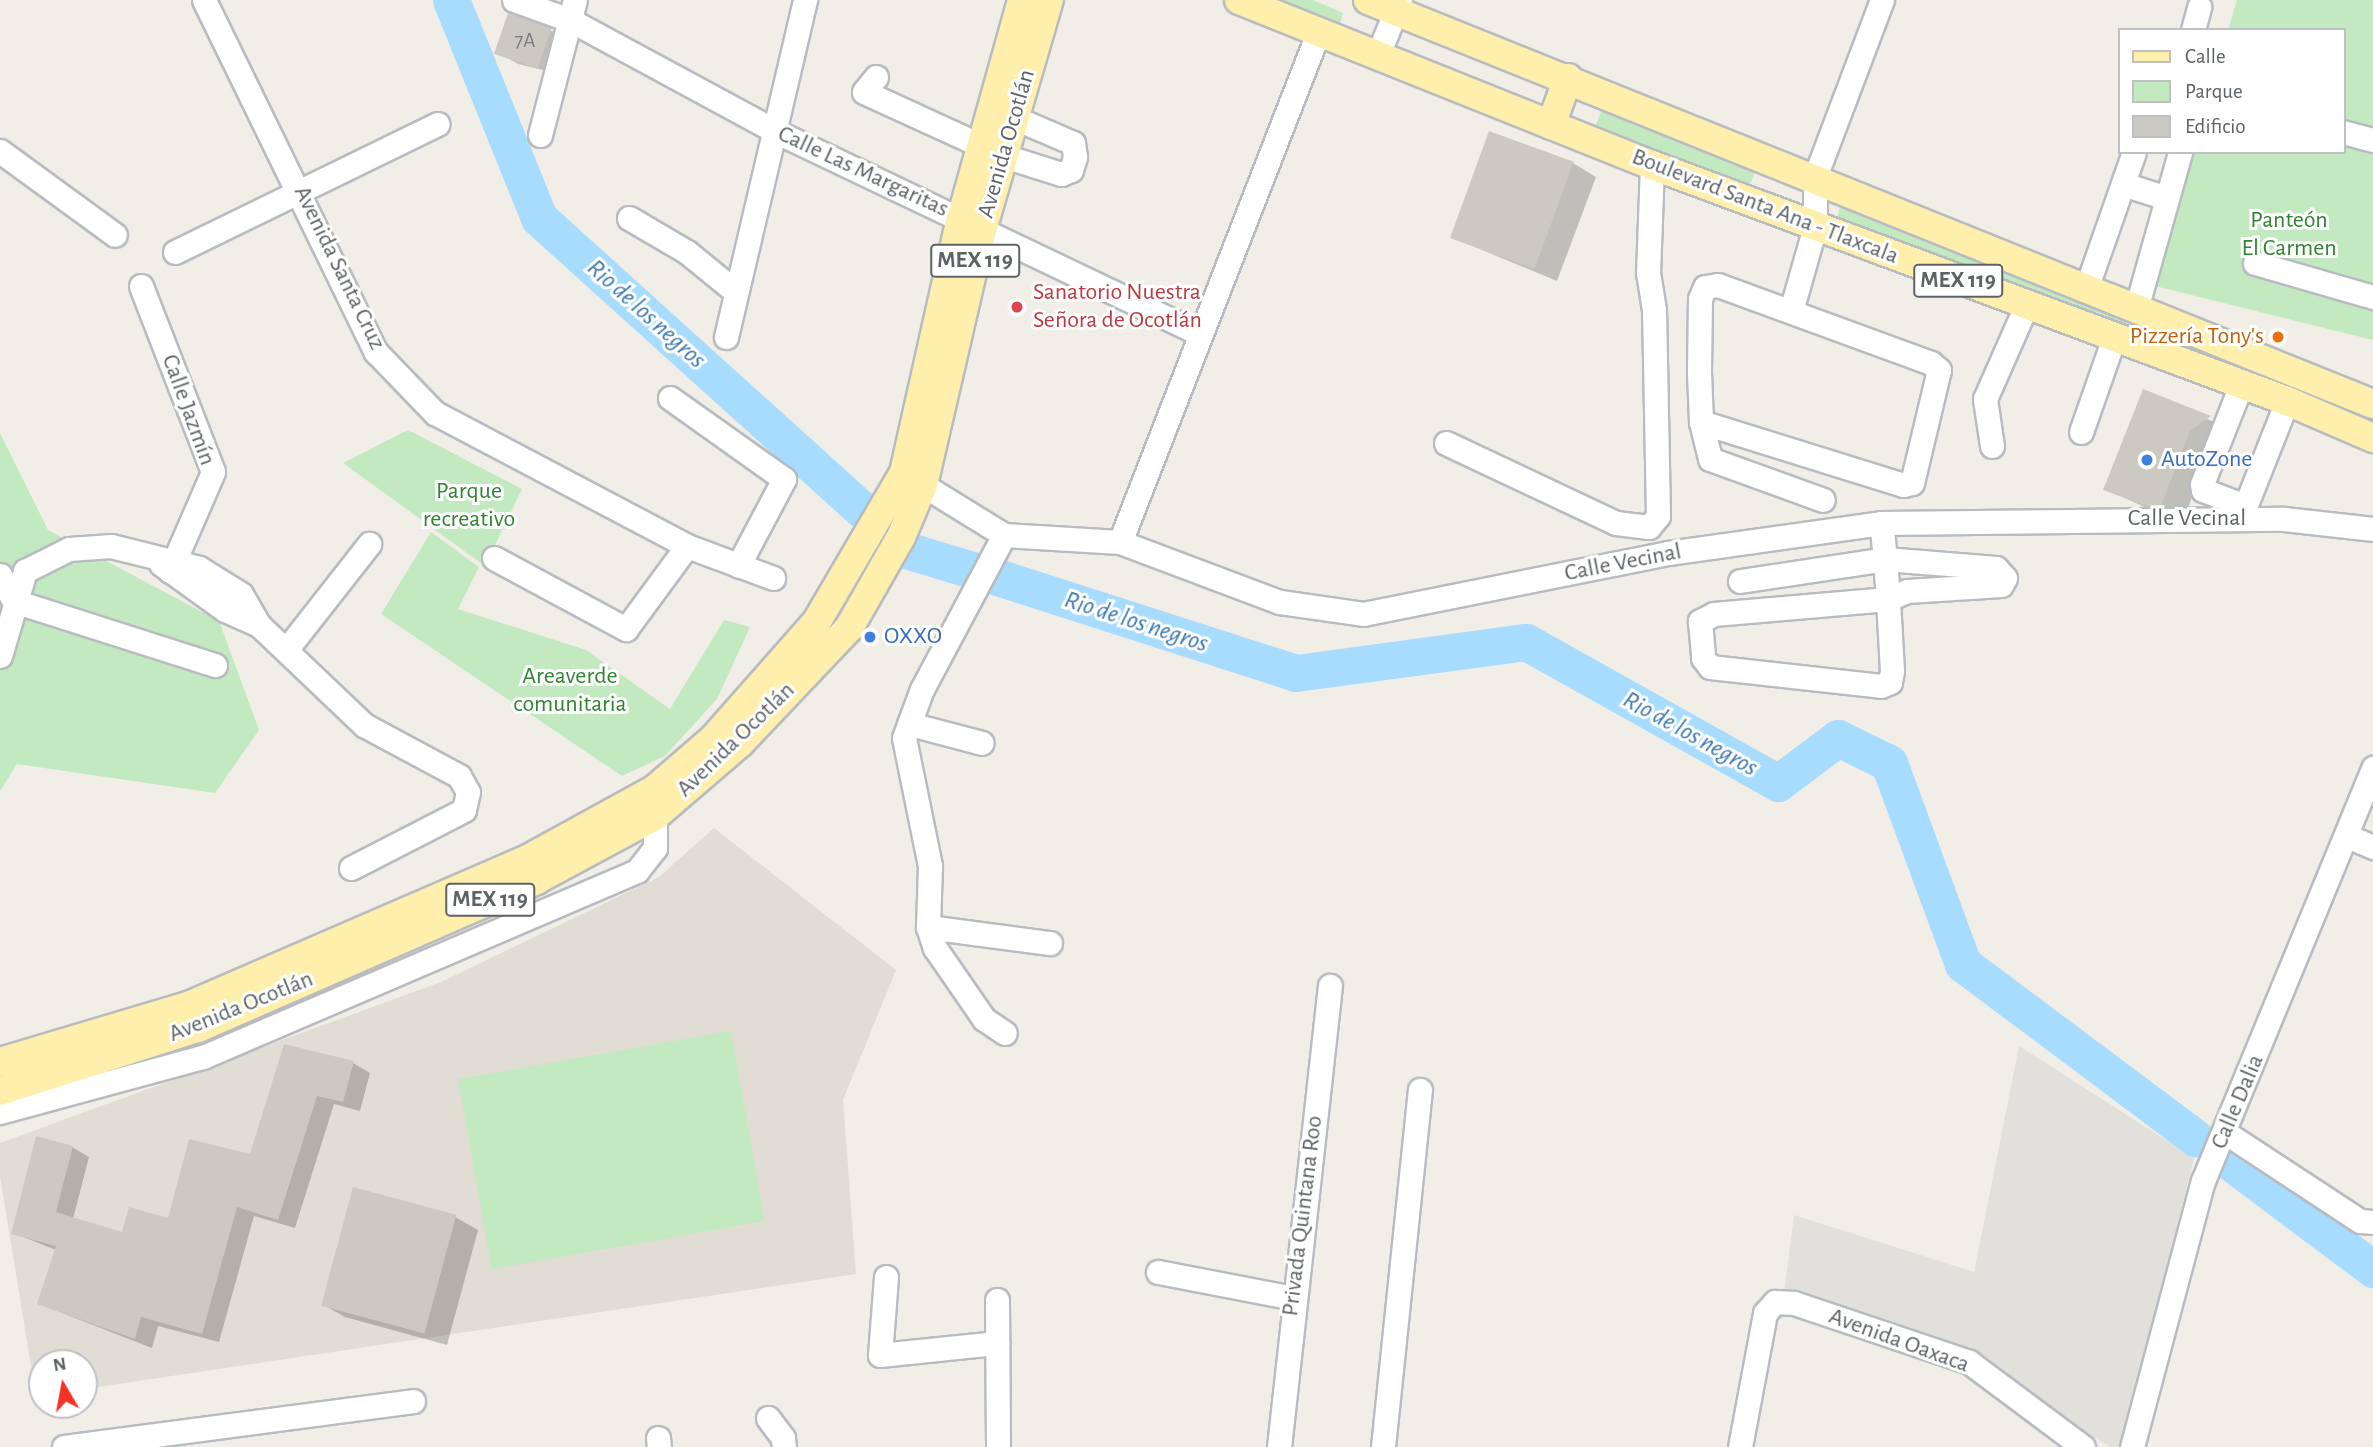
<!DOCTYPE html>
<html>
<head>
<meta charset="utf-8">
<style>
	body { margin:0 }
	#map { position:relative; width:2373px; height:1447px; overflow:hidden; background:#f0eee6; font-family:"Alegreya Sans",sans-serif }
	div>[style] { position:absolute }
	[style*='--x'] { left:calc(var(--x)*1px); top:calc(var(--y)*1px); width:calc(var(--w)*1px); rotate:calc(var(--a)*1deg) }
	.industrial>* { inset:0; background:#e1e0da }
	.education>* { inset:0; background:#e1ddd4 }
	.green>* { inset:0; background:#c3e9c1; transform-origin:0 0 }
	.shadow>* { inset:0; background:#0003 }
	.river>* { height:37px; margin:-18.5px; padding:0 18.5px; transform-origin:18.5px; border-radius:18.5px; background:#a7dcff }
	.building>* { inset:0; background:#ccc9c3; transform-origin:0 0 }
	.roads { filter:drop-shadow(2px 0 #b8bcc0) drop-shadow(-2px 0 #b8bcc0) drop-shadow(0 2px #b8bcc0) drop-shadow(0 -2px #b8bcc0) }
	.minor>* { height:23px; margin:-11.5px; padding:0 11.5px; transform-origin:11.5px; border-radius:11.5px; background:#fff }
	.major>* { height:28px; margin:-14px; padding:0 14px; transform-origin:14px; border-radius:14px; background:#ffefac }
	.dots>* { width:19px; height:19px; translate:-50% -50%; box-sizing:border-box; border:4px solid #fff; border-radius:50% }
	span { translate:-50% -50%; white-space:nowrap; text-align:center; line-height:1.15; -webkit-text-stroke:6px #fff; paint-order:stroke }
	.number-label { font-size:21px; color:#797c7e }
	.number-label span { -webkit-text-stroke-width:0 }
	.shield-label span { padding:2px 5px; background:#fff; border:2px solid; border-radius:5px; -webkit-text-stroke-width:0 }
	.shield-label { font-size:23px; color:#5d6267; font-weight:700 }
	.street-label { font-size:24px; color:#5d6267 }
	.park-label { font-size:24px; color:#308330 }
	.health-label { font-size:24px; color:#be3a42 }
	.left { translate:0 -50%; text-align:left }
	.food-label { font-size:24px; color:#c56008 }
	.right { translate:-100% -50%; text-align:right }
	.shop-label { font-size:24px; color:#366cbe }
	.water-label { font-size:26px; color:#3b77af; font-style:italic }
	.legend { position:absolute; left:2118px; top:28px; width:228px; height:126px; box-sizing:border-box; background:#fff; border:2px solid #bec0c2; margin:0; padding:9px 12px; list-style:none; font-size:21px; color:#5d6267 }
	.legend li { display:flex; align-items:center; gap:14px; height:35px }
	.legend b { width:35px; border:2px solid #bec0c2 }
	.north { position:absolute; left:28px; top:1349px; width:70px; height:70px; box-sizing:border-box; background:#fff; border:2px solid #bec0c2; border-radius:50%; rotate:350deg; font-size:19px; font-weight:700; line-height:28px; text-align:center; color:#5d6267 }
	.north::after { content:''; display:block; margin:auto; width:24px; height:32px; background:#f3322a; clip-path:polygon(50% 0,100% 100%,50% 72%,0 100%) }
</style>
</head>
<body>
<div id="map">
	<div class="industrial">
		<i style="clip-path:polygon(2019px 1046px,2194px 1158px,2122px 1447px,2110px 1447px,1959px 1353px,1784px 1293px,1794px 1215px,1974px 1272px)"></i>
	</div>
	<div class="education">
		<i style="clip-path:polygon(714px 828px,896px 970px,843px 1100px,856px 1274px,84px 1389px,84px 1363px,42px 1363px,42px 1395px,36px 1396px,0 1177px,0 1143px,441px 982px,659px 877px)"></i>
	</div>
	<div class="green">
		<i style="clip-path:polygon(1264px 0,1313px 0,1343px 13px,1339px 28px)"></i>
		<i style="clip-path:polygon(2237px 0,2373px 0,2373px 340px,2155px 286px,2193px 152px,2343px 152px,2343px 30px,2228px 30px)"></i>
		<i style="left:1603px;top:107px;width:165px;height:21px;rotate:21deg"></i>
		<i style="clip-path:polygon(1841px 203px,2373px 425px,1836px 222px)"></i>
		<i style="clip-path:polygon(408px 430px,522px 489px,485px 566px,343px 463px)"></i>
		<i style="clip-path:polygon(0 433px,48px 530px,219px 621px,259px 730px,215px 793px,17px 764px,0 791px)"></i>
		<i style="clip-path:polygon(431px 532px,479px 567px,458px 609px,586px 650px,670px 709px,724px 620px,750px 627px,717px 699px,665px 756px,622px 776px,381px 614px)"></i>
		<i style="left:731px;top:1031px;width:193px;height:277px;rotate:80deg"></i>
	</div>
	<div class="shadow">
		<i style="clip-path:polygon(550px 30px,568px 40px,560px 74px,518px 64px,501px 54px)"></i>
		<i style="clip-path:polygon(1573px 163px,1596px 177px,1557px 281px,1451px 237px)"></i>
		<i style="clip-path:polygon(2144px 391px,2232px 430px,2213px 444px,2184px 518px,2171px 519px,2105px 489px)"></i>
		<i style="clip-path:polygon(353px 1063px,370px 1073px,360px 1111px,334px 1104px,295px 1228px,254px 1216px,219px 1342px,158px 1326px,152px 1348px,39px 1304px,56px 1250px,13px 1233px,72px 1147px,89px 1157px,73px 1219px,123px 1234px,169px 1220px,251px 1156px)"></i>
		<i style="clip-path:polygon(455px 1217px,478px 1230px,447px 1345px,345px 1317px,322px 1304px)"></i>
	</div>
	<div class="river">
		<i style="--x:451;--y:0;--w:235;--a:68"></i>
		<i style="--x:539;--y:218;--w:495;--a:42.1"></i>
		<i style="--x:906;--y:550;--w:69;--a:16.9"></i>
		<i style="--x:994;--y:576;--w:317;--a:17.8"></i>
		<i style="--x:1296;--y:673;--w:232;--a:-7.7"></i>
		<i style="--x:1526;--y:642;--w:289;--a:29.2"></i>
		<i style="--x:1778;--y:783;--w:75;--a:-36.9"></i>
		<i style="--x:1838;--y:738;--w:57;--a:26.1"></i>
		<i style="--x:1889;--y:763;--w:214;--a:69.8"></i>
		<i style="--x:1963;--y:964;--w:291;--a:36.8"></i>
		<i style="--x:2234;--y:1165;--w:174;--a:36.8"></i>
	</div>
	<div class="building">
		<i style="left:508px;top:13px;width:46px;height:43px;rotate:19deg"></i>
		<i style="left:1489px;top:131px;width:90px;height:114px;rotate:20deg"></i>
		<i style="clip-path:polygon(2143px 389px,2211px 416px,2190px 431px,2161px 506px,2147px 506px,2103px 490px)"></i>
		<i style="clip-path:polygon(284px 1044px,354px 1061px,343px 1102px,317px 1096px,278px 1220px,237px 1207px,202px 1334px,141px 1317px,135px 1339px,37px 1304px,56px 1246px,11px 1234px,36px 1136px,73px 1146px,56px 1212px,122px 1232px,129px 1207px,168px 1218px,189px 1139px,250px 1154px)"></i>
		<i style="left:353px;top:1187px;width:107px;height:123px;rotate:15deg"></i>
	</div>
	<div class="roads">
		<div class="minor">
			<i style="--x:204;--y:0;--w:392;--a:64"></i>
			<i style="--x:376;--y:352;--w:85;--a:46"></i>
			<i style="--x:435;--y:413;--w:285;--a:27.8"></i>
			<i style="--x:687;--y:546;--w:92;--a:20.4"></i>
			<i style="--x:514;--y:0;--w:59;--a:19.7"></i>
			<i style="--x:570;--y:20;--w:233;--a:28.4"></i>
			<i style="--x:775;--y:131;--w:469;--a:25.5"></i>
			<i style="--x:2193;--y:30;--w:24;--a:-75"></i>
			<i style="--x:1377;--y:57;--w:61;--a:-68"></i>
			<i style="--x:876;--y:77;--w:19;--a:129"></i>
			<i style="--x:864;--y:92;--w:130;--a:24.6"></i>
			<i style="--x:2343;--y:132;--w:31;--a:15"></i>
			<i style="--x:540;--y:135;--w:139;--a:-75.5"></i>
			<i style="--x:0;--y:151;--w:142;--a:36.1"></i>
			<i style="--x:1004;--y:156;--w:60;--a:17.5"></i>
			<i style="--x:1061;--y:174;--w:11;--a:-22"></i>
			<i style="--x:1071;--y:170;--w:14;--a:-73"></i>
			<i style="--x:1075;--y:157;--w:14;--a:-98"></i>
			<i style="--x:1073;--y:143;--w:63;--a:-156.7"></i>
			<i style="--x:2123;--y:184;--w:46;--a:17.7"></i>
			<i style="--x:629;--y:218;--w:67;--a:30.4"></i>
			<i style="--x:687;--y:252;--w:63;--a:39.2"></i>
			<i style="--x:175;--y:252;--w:292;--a:-26"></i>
			<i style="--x:2255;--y:263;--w:123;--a:16.1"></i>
			<i style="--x:141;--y:286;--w:199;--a:68.8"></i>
			<i style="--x:213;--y:472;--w:108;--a:113.5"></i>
			<i style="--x:2086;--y:289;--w:145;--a:-70.7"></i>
			<i style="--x:2136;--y:309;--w:163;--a:-74.3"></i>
			<i style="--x:1791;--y:311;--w:87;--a:-74.1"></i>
			<i style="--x:1815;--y:227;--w:50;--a:-90"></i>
			<i style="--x:1815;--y:177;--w:189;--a:-69.3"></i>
			<i style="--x:726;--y:337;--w:346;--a:-76.8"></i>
			<i style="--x:2241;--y:385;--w:106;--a:111.5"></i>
			<i style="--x:2202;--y:484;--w:6;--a:81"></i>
			<i style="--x:2203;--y:490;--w:40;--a:21"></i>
			<i style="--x:2240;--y:504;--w:7;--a:-16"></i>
			<i style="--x:2247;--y:502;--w:109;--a:-68.4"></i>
			<i style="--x:670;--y:398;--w:140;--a:35.4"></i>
			<i style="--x:784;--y:479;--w:98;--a:117.9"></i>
			<i style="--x:1701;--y:422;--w:212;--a:17.3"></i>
			<i style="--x:1903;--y:485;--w:9;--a:-13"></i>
			<i style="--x:1912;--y:483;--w:116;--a:-76.6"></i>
			<i style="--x:1939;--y:370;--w:11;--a:-139"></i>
			<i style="--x:1931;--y:363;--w:227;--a:-159.9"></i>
			<i style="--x:1718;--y:285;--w:13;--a:171"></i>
			<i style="--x:1705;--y:287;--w:13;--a:113"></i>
			<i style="--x:1700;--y:299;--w:73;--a:90.8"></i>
			<i style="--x:1699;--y:372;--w:50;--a:87.7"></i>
			<i style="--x:1701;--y:422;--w:38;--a:76"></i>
			<i style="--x:1710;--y:459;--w:120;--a:19.9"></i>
			<i style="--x:2081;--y:432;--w:100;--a:-70.7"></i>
			<i style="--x:1446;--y:443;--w:188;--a:25.2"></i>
			<i style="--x:1616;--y:523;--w:33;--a:7"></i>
			<i style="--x:1649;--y:527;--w:14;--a:-51"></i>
			<i style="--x:1658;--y:516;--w:206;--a:-91.1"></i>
			<i style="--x:1654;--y:310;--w:36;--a:-99"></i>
			<i style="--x:1648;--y:274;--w:109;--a:-87.9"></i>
			<i style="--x:1992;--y:446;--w:48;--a:-98.5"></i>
			<i style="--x:1985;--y:399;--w:102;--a:-66.2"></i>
			<i style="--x:910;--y:477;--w:110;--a:31.7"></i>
			<i style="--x:1004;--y:535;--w:116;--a:3.5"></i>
			<i style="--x:1120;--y:542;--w:171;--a:20.6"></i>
			<i style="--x:1280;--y:602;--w:84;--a:8.2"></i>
			<i style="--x:1363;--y:614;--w:311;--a:-11.3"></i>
			<i style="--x:1668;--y:553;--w:215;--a:-8"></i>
			<i style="--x:1881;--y:523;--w:403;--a:-0.6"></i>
			<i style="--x:2284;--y:519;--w:90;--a:6.4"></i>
			<i style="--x:1004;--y:535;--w:174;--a:118"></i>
			<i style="--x:922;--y:689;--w:52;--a:110.2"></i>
			<i style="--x:904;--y:738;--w:131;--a:78.5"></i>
			<i style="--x:930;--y:866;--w:61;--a:91.9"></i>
			<i style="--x:928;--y:927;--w:22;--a:72"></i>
			<i style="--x:935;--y:948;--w:86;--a:55.4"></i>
			<i style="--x:984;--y:1019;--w:25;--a:34"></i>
			<i style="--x:1120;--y:542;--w:546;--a:-68.74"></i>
			<i style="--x:494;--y:558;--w:150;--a:28.3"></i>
			<i style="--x:626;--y:629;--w:103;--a:-53.7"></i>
			<i style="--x:161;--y:564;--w:79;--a:35.7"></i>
			<i style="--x:225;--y:610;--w:37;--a:24"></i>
			<i style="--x:0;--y:575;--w:30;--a:62"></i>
			<i style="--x:14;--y:601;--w:211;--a:17.7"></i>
			<i style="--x:1740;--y:581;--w:147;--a:-8.6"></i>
			<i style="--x:1885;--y:559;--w:111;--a:4.6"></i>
			<i style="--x:1996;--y:568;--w:13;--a:48"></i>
			<i style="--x:2005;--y:578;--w:8;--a:120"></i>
			<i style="--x:2001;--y:585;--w:94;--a:176.3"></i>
			<i style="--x:1907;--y:591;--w:21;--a:157"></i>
			<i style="--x:1888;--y:599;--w:175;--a:175.1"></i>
			<i style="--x:1714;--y:614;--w:16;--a:153"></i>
			<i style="--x:1700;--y:621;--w:37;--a:85"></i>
			<i style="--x:1703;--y:658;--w:11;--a:52"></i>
			<i style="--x:1710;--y:667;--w:172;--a:6.3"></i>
			<i style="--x:1881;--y:686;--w:10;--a:-24"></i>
			<i style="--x:1890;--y:682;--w:11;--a:-80"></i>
			<i style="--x:1892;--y:671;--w:72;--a:-93.2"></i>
			<i style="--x:1888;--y:599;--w:40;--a:-94.3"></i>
			<i style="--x:1885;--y:559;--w:36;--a:-96"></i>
			<i style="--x:286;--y:650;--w:135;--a:-51.9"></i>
			<i style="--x:0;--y:656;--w:89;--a:-73.6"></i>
			<i style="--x:25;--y:571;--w:49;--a:-26.6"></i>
			<i style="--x:69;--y:549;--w:42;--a:-4.1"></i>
			<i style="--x:111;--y:546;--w:91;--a:14"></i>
			<i style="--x:199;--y:568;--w:49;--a:31.8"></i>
			<i style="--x:241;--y:594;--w:36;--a:60"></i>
			<i style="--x:259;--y:625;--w:145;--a:43.6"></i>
			<i style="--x:364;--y:725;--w:108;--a:28.2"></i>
			<i style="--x:459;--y:776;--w:18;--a:61"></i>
			<i style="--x:468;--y:792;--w:18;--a:103"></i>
			<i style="--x:464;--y:810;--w:127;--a:152.8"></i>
			<i style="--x:910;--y:724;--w:74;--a:14.8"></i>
			<i style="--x:2347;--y:836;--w:28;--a:23"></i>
			<i style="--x:928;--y:927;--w:123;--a:7.5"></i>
			<i style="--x:0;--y:1112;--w:210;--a:-15.2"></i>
			<i style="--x:203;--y:1057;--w:472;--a:-23.2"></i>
			<i style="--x:637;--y:871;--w:29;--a:-52"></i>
			<i style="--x:655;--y:848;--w:32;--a:-90"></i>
			<i style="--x:2226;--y:1133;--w:160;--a:33.3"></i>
			<i style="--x:2360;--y:1221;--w:13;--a:4"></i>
			<i style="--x:1158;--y:1272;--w:137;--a:10.9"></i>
			<i style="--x:886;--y:1277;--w:78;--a:94.4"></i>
			<i style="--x:880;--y:1355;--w:118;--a:-5.9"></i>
			<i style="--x:997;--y:1300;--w:147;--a:89.6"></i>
			<i style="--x:768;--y:1418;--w:25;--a:53"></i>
			<i style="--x:783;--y:1438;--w:9;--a:84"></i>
			<i style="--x:658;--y:1438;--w:9;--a:84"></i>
			<i style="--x:64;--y:1447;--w:352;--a:-7.5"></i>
			<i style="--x:1279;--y:1447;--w:464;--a:-83.7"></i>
			<i style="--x:1383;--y:1447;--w:359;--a:-84.1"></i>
			<i style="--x:1740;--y:1447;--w:136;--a:-79.4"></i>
			<i style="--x:1765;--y:1313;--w:15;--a:-48"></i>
			<i style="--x:1775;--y:1302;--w:19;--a:3"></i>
			<i style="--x:1794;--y:1303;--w:185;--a:18.6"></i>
			<i style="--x:1969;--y:1362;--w:142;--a:36.7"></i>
			<i style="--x:2132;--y:1447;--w:275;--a:-75.1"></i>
			<i style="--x:2203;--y:1181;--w:447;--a:-67.6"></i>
		</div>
		<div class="major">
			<i style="--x:1239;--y:0;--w:445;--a:21.8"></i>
			<i style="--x:1652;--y:165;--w:677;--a:20.39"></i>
			<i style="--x:2287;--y:401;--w:94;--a:23.3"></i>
			<i style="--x:1368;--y:0;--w:1083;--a:21.9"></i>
			<i style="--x:1551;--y:125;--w:50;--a:-70.1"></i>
			<i style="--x:0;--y:1062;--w:196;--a:-16.6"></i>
			<i style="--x:188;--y:1006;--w:368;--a:-23.4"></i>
			<i style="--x:526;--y:860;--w:147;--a:-28.8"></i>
			<i style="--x:655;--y:789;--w:78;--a:-40.8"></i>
			<i style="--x:714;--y:738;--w:156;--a:-48.6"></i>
			<i style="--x:817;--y:621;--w:172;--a:-59.6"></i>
			<i style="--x:904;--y:473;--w:260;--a:-77.4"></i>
			<i style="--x:961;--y:219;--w:227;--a:-74.4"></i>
			<i style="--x:0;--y:1091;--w:208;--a:-17.7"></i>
			<i style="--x:198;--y:1028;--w:369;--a:-23.6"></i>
			<i style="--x:536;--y:880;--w:135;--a:-28.3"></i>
			<i style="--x:655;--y:816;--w:112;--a:-40.7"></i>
			<i style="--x:740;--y:743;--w:158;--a:-46.5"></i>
			<i style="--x:849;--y:628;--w:105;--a:-60.3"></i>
			<i style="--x:901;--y:537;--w:56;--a:-67.1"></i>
			<i style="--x:923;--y:485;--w:262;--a:-77"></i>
			<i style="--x:982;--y:230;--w:240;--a:-73.8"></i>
		</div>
	</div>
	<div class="dots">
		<i style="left:1017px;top:307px;background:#e0444e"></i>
		<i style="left:2278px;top:337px;background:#e8710a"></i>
		<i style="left:2147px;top:460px;background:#3f7fe0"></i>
		<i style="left:870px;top:637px;background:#3f7fe0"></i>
	</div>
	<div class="number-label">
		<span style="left:525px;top:41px">7A</span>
	</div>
	<div class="shield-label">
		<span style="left:975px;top:261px">MEX 119</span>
		<span style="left:1958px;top:281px">MEX 119</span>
		<span style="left:490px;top:900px">MEX 119</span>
	</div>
	<div class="street-label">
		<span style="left:1007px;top:144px;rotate:-74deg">Avenida Ocotlán</span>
		<span style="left:863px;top:172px;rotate:25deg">Calle Las Margaritas</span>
		<span style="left:1765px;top:207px;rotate:21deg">Boulevard Santa Ana - Tlaxcala</span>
		<span style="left:339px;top:268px;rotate:64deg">Avenida Santa Cruz</span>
		<span style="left:188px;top:410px;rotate:70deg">Calle Jazmín</span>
		<span style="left:2187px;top:519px">Calle Vecinal</span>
		<span style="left:1623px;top:563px;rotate:-11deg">Calle Vecinal</span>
		<span style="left:736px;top:740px;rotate:-44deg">Avenida Ocotlán</span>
		<span style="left:241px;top:1007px;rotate:-22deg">Avenida Ocotlán</span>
		<span style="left:2238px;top:1102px;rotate:-67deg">Calle Dalia</span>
		<span style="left:1303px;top:1216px;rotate:-83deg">Privada Quintana Roo</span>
		<span style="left:1899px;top:1341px;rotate:20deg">Avenida Oaxaca</span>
	</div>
	<div class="park-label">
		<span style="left:2289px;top:235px">Panteón<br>El Carmen</span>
		<span style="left:469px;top:506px">Parque<br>recreativo</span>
		<span style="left:570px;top:691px">Areaverde<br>comunitaria</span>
	</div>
	<div class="health-label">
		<span class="left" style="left:1033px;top:307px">Sanatorio Nuestra<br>Señora de Ocotlán</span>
	</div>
	<div class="food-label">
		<span class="right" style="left:2264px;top:337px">Pizzería Tony's</span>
	</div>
	<div class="shop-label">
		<span class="left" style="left:2161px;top:460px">AutoZone</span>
		<span class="left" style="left:884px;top:637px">OXXO</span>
	</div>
	<div class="water-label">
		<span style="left:646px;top:314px;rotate:42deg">Rio de los negros</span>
		<span style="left:1136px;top:622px;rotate:18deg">Rio de los negros</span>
		<span style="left:1690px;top:734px;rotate:29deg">Rio de los negros</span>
	</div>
	<ul class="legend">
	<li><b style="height:9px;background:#ffefac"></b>Calle</li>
	<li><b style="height:19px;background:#c3e9c1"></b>Parque</li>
	<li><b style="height:19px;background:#ccc9c3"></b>Edificio</li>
	</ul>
	<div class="north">N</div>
</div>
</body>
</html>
